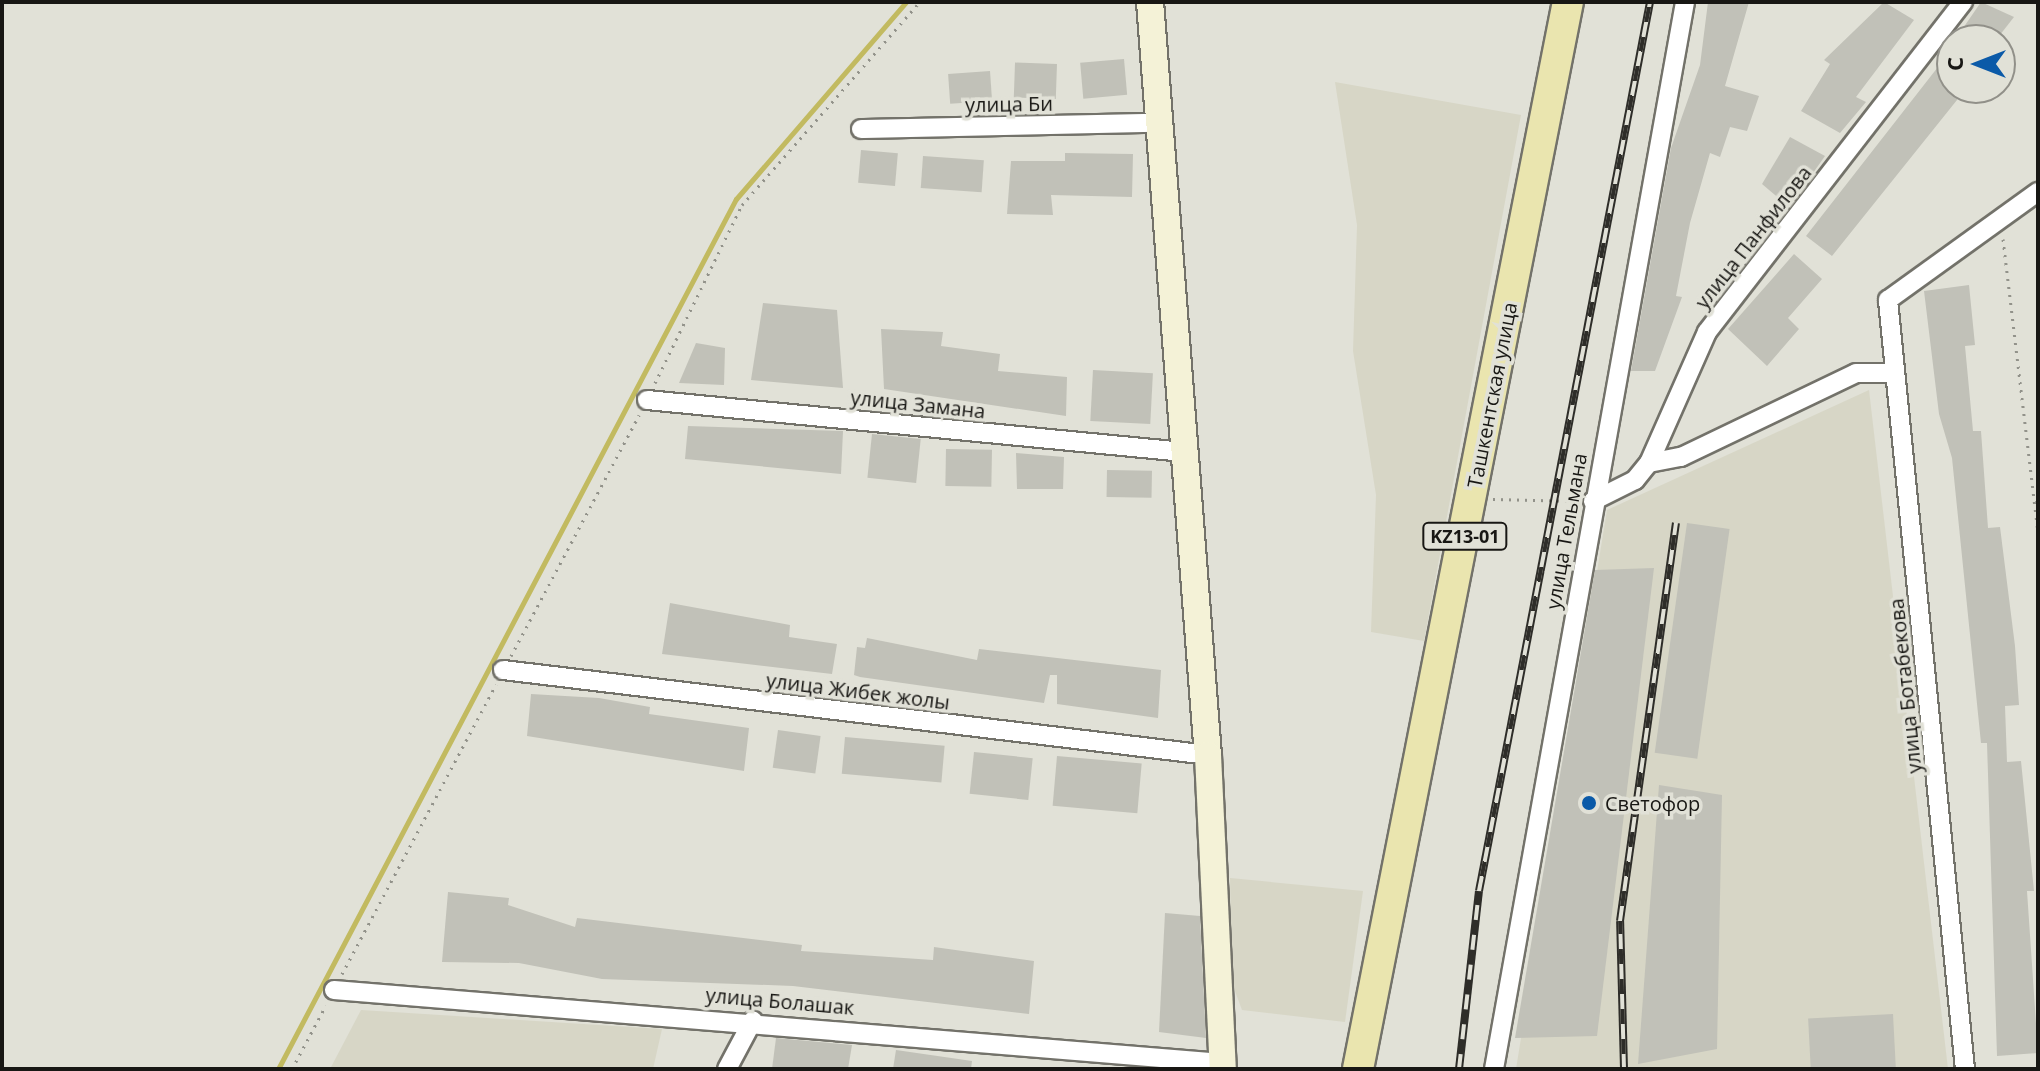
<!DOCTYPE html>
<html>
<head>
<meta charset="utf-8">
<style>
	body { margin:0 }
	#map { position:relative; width:2040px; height:1071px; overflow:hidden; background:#e1e1d7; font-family:"Open Sans",sans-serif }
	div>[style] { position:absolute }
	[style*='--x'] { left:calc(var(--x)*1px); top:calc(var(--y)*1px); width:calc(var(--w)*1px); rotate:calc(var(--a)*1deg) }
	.built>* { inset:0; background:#d7d6c6 }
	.stream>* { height:5px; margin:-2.5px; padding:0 2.5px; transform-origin:2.5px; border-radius:2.5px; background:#c2ba60 }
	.building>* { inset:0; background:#c1c1b8; transform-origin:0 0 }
	.path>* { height:3px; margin-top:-1.5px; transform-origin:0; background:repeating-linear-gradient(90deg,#92928a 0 2px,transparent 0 8px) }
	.roads { filter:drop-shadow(2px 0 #73726a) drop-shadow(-2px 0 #73726a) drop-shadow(0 2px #73726a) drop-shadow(0 -2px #73726a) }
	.minor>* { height:18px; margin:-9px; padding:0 9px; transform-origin:9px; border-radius:9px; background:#fff }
	.secondary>* { height:26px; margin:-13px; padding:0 13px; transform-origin:13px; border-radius:13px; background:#f4f2d7 }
	.primary>* { height:30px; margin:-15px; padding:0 15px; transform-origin:15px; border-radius:15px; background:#eae5af }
	.rail>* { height:8px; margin-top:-4px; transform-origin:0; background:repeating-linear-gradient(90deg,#e1e1d7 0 15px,#2e2d29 0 30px); box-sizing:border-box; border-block:2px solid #2e2d29 }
	.dots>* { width:22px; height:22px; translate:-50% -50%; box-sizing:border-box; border:4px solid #e1e1d7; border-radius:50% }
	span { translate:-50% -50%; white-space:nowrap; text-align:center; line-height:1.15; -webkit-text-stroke:7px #e1e1d7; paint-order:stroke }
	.shield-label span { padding:2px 6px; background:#e1e1d7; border:2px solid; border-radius:6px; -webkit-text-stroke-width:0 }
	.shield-label { font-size:18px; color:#181714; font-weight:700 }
	.street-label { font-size:20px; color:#181714 }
	.poi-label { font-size:20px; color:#181714 }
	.left { translate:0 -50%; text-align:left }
	.frame { position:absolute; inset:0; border:4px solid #181714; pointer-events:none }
	.north { position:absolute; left:1936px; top:24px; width:80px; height:80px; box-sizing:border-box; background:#e1e1d7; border:2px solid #919089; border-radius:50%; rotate:270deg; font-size:22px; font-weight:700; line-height:32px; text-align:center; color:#181714 }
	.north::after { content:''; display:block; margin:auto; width:28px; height:36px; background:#0b5aa8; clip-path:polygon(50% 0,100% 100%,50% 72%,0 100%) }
</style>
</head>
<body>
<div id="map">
	<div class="built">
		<i style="clip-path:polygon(1335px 82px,1521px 115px,1424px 641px,1371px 632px,1376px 495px,1353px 351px,1357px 225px)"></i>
		<i style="clip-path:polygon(1869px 390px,1948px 1069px,1516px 1069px,1607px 510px)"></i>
		<i style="clip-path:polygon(1230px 878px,1363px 891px,1345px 1022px,1242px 1010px,1232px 983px)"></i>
		<i style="clip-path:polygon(361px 1010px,662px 1029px,653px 1069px,330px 1069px)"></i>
	</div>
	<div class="stream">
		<i style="--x:278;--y:1069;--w:983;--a:-62.24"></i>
		<i style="--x:736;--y:199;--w:260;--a:-49.2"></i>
	</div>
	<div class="building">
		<i style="clip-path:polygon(1708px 2px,1749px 2px,1725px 86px,1759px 96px,1747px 131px,1730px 127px,1720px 157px,1710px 153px,1690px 223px,1676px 296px,1682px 297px,1655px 371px,1631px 371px,1671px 148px,1700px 65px)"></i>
		<i style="clip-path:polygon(1884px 2px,1914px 20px,1856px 97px,1866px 102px,1840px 133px,1801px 111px,1830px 64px,1824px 60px)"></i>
		<i style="clip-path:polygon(1981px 2px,2014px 17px,1996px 40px,1959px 34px)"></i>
		<i style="clip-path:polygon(1952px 49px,1952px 88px,1961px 95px,1832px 256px,1806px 236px)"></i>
		<i style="left:1124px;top:59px;width:36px;height:44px;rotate:85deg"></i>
		<i style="left:1057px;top:64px;width:35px;height:42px;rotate:92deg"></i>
		<i style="left:990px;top:71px;width:30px;height:42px;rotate:86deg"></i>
		<i style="clip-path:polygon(1790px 137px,1825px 156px,1789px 207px,1762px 184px)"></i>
		<i style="left:861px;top:150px;width:37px;height:33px;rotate:5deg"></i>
		<i style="clip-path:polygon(1065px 153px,1133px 154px,1132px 197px,1051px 195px,1053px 215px,1007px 214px,1011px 161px,1065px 161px)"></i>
		<i style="left:923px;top:156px;width:61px;height:32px;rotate:4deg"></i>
		<i style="clip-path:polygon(1794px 254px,1822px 279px,1788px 318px,1799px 329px,1767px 366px,1728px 329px)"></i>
		<i style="clip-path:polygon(1969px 285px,1975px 345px,1965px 346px,1973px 431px,1981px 431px,1988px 528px,2000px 527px,2015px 646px,2019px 705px,2005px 706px,2007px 762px,2021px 761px,2034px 891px,2027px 891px,2038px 1053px,1997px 1056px,1987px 743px,1981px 743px,1952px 458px,1939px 414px,1924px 291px)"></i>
		<i style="clip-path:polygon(763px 303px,837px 310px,843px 388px,751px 380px)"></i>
		<i style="clip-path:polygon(881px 329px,943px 332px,941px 346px,1000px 354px,998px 371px,1067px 377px,1066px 416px,884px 389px)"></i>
		<i style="clip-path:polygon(696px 343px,725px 348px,724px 385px,679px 383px)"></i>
		<i style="left:1093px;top:370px;width:60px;height:51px;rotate:3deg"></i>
		<i style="clip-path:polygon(688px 426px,843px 431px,841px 474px,685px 459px)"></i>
		<i style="left:872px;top:434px;width:49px;height:44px;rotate:6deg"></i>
		<i style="left:946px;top:449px;width:46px;height:37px;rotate:1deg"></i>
		<i style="clip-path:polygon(1016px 453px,1064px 457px,1063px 489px,1017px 489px)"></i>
		<i style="left:1107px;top:470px;width:45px;height:27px;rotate:1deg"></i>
		<i style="left:1687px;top:523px;width:43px;height:232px;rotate:8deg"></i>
		<i style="clip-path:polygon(1654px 568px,1597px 1036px,1515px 1038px,1595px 570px)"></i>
		<i style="clip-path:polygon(670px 603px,790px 625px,789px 637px,837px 644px,832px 674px,662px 654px)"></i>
		<i style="clip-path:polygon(867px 638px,977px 660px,979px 649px,1161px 670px,1158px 718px,1057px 704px,1057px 675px,1050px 675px,1044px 703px,860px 677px,854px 675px,857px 647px,865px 648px)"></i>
		<i style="clip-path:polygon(531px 694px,599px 698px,650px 707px,649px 714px,749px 728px,744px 771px,527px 736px)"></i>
		<i style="left:778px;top:730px;width:43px;height:38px;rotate:8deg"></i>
		<i style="left:845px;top:737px;width:100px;height:37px;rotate:5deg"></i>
		<i style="left:974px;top:752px;width:59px;height:42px;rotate:6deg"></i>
		<i style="left:1057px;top:756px;width:85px;height:50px;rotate:5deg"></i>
		<i style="clip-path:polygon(1659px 785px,1722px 795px,1717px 1049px,1638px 1064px)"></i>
		<i style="clip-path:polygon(448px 892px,509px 898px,508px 905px,575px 927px,577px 918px,802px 945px,801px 951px,933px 960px,934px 947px,1034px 961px,1029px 1014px,793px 986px,602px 979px,519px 963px,442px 962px)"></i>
		<i style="clip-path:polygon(1165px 913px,1200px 916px,1206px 1038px,1159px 1032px)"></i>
		<i style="left:1893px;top:1014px;width:55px;height:85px;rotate:87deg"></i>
		<i style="clip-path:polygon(776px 1038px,852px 1045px,848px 1069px,772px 1069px)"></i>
		<i style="clip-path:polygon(896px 1050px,972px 1061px,971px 1069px,893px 1069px)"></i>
	</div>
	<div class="path">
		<i style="--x:2003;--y:239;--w:296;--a:83.2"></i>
		<i style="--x:655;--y:383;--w:198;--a:-64"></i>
		<i style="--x:742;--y:205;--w:270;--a:-48.8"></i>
		<i style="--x:1493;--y:499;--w:85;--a:1.3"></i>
		<i style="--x:511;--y:656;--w:273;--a:-62"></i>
		<i style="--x:342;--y:974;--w:328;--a:-62"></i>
		<i style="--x:292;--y:1069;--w:72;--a:-62"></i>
	</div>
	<div class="roads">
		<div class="minor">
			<i style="--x:861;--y:129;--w:297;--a:-1.2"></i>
			<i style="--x:647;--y:400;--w:540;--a:5.53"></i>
			<i style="--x:1649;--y:463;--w:33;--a:-11"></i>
			<i style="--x:1681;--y:457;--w:194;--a:-25.6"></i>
			<i style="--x:1856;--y:373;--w:39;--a:0"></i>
			<i style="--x:1593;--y:501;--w:47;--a:-26.6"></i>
			<i style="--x:1635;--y:480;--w:22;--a:-51"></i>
			<i style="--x:1649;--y:463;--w:143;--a:-66.1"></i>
			<i style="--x:1707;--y:332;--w:418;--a:-52.2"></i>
			<i style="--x:503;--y:670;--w:710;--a:6.87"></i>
			<i style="--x:334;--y:990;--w:891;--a:4.7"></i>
			<i style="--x:727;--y:1069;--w:55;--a:-62"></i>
			<i style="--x:1494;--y:1069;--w:1084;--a:-79.85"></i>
			<i style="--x:1965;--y:1069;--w:773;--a:-95.72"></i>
			<i style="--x:1888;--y:300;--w:185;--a:-35.8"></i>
		</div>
		<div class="secondary">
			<i style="--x:1150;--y:2;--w:755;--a:85.6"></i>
			<i style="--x:1208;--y:755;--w:314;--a:87.3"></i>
		</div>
		<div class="primary">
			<i style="--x:1358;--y:1069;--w:1087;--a:-78.87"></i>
		</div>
	</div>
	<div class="rail">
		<i style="--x:1459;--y:1069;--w:179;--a:-83.6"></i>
		<i style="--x:1479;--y:891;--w:905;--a:-79.11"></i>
		<i style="--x:1624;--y:1069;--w:148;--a:-91.5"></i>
		<i style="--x:1620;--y:921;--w:402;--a:-82"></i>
	</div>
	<div class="dots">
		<i style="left:1589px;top:803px;background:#0b5aa8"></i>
	</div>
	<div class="shield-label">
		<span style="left:1465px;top:536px">KZ13-01</span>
	</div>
	<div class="street-label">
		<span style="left:1009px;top:104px;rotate:-1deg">улица Би</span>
		<span style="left:1753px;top:237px;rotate:-52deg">улица Панфилова</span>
		<span style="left:1492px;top:395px;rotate:-79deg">Ташкентская улица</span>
		<span style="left:918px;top:404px;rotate:6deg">улица Замана</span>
		<span style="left:1566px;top:531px;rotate:-80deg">улица Тельмана</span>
		<span style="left:1905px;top:686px;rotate:-96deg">улица Ботабекова</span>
		<span style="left:858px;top:691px;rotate:7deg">улица Жибек жолы</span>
		<span style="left:780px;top:1001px;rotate:5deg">улица Болашак</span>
	</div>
	<div class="poi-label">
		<span class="left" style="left:1605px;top:803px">Светофор</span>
	</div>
	<div class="frame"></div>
	<div class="north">С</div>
</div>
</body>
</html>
